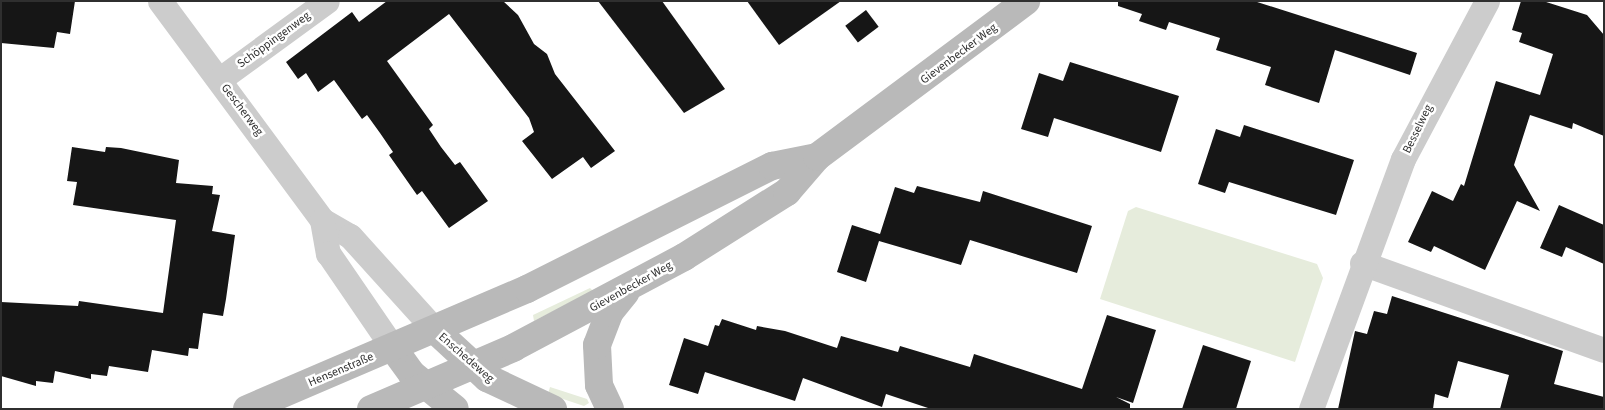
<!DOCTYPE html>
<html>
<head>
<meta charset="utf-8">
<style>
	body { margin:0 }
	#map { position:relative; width:1605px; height:410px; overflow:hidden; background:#fff; font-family:"Source Sans 3",sans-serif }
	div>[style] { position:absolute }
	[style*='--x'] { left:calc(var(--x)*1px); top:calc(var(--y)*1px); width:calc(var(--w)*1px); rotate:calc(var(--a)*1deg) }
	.green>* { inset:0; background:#e6ecdc }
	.building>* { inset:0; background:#161616; transform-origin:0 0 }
	.street>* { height:25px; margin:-12.5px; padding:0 12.5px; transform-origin:12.5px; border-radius:12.5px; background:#ccc }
	.secondary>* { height:28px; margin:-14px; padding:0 14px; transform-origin:14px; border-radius:14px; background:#b9b9b9 }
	span { translate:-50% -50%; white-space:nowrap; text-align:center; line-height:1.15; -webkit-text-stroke:5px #fff; paint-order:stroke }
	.street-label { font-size:12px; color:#2f2f2f }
	.frame { position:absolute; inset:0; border:2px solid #2f2f2f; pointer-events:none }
</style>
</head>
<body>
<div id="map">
	<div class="green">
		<i style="clip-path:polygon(1136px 207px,1317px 264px,1323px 278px,1295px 362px,1100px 299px,1128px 211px)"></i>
		<i style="clip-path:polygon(590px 288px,593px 291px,534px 321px,533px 315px)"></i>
		<i style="clip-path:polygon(550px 387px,587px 399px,589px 403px,584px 406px,548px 394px)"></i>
	</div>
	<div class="building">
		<i style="clip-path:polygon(1px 1px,75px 1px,70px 34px,57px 32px,54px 48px,1px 43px)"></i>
		<i style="clip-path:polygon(387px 1px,503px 1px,518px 15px,534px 44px,547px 54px,555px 74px,615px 151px,591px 168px,583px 157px,552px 179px,522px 141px,534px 132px,529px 118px,449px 14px,387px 61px,433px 125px,429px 129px,441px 147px,455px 165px,460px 162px,488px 201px,449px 228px,422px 191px,417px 195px,389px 155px,393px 152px,380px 133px,367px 115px,362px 119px,334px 80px,318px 92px,306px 73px,298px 79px,286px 62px,352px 12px,359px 22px)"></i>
		<i style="clip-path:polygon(598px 1px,662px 1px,725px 89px,684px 113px)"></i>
		<i style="clip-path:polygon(747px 1px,841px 1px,779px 45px)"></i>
		<i style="clip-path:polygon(1118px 1px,1254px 1px,1417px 53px,1410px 75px,1335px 50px,1319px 103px,1265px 85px,1271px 67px,1216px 50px,1220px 38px,1169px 22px,1166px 30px,1139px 21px,1142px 14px,1118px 6px)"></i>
		<i style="clip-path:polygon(1521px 1px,1543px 1px,1587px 15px,1604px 35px,1604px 136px,1573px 123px,1572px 129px,1530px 115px,1514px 165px,1540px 211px,1517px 201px,1485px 270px,1434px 246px,1431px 252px,1408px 242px,1432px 191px,1453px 201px,1461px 184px,1464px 186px,1496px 81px,1540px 95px,1553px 54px,1519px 42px,1522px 33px,1512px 30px)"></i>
		<i style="left:866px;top:10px;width:21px;height:26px;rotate:53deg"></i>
		<i style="clip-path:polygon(1070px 62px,1179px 96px,1161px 152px,1054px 118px,1048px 137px,1021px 129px,1039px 73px,1063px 81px)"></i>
		<i style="clip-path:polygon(1244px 125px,1354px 160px,1336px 215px,1229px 182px,1225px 193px,1198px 184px,1216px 129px,1240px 137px)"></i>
		<i style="clip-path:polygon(72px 147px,105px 152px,106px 147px,121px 148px,179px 160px,176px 183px,213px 186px,212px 194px,220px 195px,212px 231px,235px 235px,226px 299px,223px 316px,203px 313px,198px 349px,189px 348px,188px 356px,152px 350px,148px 372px,109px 366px,107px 376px,91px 374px,91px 379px,55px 371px,53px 383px,36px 381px,36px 386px,1px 376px,1px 302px,78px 306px,79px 301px,163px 313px,176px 220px,73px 205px,77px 182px,67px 181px)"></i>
		<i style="clip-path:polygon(917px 186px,980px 202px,983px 191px,1092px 226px,1077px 273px,970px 240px,961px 265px,879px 241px,866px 282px,837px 272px,852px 225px,880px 234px,895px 187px,914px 193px)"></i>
		<i style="clip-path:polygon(1559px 205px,1604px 225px,1604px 264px,1566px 247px,1562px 257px,1540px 248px)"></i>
		<i style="clip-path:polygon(1392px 296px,1563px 351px,1554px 384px,1604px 397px,1604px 409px,1500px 409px,1509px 375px,1458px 361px,1448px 398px,1435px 394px,1433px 409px,1338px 409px,1355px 331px,1367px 334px,1374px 311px,1387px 314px)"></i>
		<i style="clip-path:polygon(1107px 315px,1156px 330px,1133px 403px,1116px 397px,1130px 404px,1130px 409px,931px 409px,886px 394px,882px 407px,803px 378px,795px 401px,705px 372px,698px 394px,669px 385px,684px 338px,708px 346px,715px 325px,719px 326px,722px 319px,756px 330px,757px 326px,785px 331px,837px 348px,841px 336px,898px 352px,900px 346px,970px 367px,974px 354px,1082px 389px)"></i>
		<i style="clip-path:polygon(1203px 345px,1251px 361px,1236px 409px,1182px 409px)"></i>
	</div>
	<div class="street">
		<i style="--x:160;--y:1;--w:272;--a:53.5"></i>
		<i style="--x:322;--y:220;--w:32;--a:30"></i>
		<i style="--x:350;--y:236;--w:127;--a:47.9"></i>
		<i style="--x:220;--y:79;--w:132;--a:-36.1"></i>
		<i style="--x:322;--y:220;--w:34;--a:80"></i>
		<i style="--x:328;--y:253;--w:115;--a:55.6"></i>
		<i style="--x:1362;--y:263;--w:257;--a:19.8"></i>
		<i style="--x:1311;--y:409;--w:266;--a:-69.8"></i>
		<i style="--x:1403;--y:159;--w:179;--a:-62"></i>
	</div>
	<div class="secondary">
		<i style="--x:435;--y:330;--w:71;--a:42.7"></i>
		<i style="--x:487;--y:378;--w:73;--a:25.2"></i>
		<i style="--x:393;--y:348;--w:32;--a:54"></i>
		<i style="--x:412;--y:374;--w:55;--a:39.1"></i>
		<i style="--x:247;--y:409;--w:305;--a:-23.2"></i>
		<i style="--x:527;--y:289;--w:274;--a:-26.7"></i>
		<i style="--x:772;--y:166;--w:46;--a:-11.3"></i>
		<i style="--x:371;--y:409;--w:155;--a:-23.2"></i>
		<i style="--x:513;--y:348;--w:194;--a:-28"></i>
		<i style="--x:684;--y:257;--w:122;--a:-32.3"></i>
		<i style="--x:787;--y:192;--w:46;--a:-49.4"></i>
		<i style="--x:817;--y:157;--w:261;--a:-36.7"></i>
		<i style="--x:610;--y:409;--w:26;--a:-115"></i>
		<i style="--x:599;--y:385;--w:40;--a:-92.9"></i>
		<i style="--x:597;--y:345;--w:34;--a:-69"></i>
		<i style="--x:609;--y:313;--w:26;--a:-51"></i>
	</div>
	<div class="street-label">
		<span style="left:274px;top:40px;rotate:-36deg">Schöppingenweg</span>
		<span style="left:959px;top:54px;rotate:-37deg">Gievenbecker Weg</span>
		<span style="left:242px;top:110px;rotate:53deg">Gescherweg</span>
		<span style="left:1418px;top:129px;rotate:-64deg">Besselweg</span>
		<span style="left:631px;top:287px;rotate:-29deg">Gievenbecker Weg</span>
		<span style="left:466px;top:358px;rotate:41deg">Enschedeweg</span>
		<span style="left:341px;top:370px;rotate:-23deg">Hensenstraße</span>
	</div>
	<div class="frame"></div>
</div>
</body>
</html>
